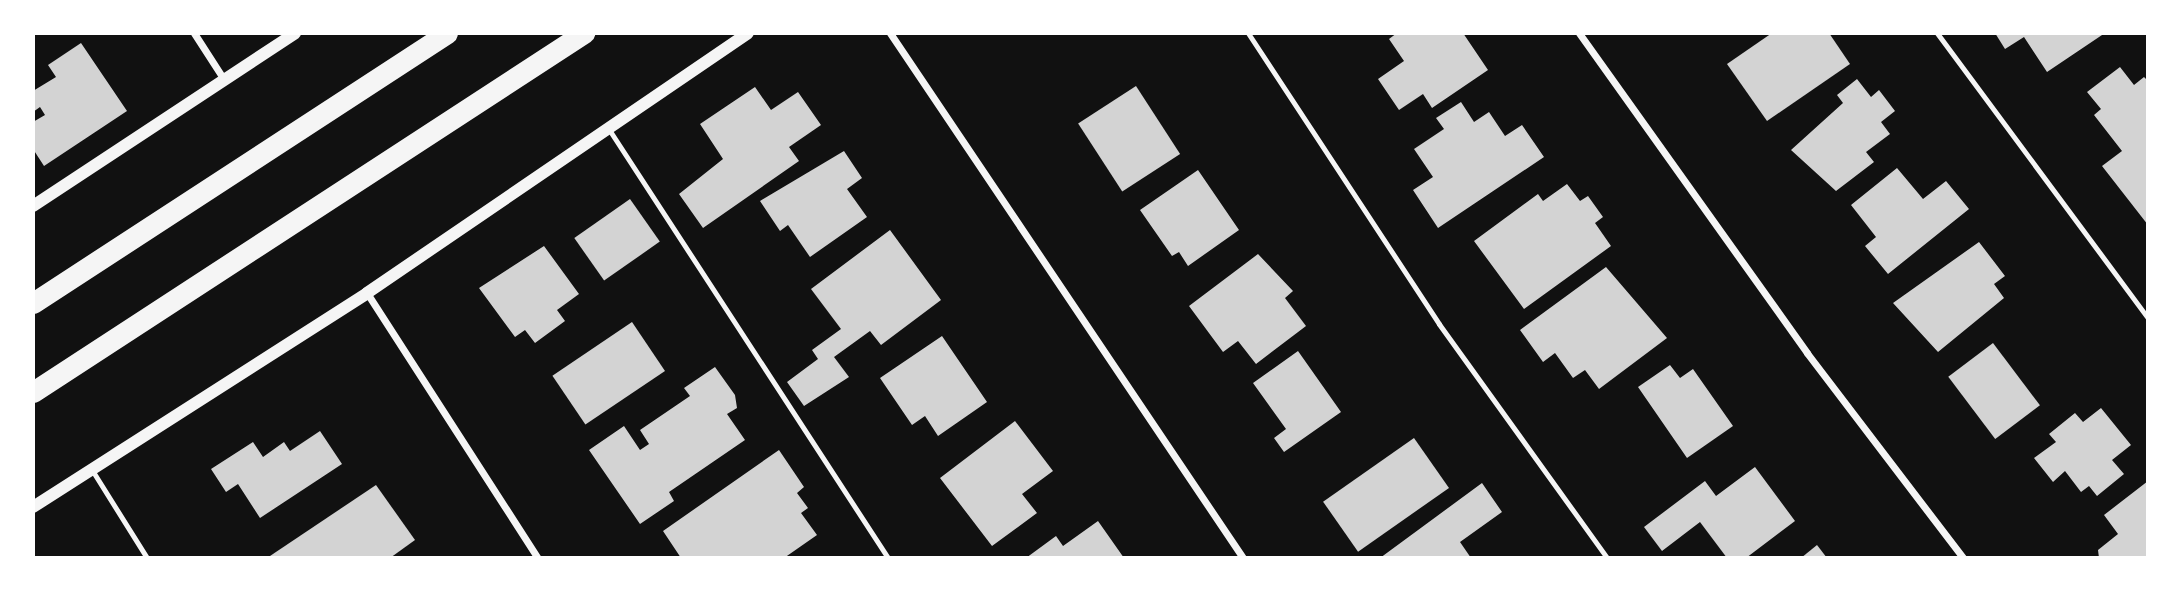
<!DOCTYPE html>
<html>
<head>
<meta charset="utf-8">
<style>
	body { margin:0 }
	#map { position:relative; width:2181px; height:591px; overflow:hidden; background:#111; font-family:Arial,sans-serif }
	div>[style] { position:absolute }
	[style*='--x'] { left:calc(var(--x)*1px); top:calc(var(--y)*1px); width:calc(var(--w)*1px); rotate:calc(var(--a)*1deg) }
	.building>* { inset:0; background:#d3d3d3; transform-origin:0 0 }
	.service>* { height:5px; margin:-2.5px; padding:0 2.5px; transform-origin:2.5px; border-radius:2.5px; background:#f5f5f5 }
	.minor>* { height:7px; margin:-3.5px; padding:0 3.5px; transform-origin:3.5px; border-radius:3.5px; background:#f5f5f5 }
	.tertiary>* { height:12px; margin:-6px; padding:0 6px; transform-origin:6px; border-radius:6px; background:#f5f5f5 }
	.motorway>* { height:21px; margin:-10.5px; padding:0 10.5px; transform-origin:10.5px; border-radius:10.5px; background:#f5f5f5 }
	span { translate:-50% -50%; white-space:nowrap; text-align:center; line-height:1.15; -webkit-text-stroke:5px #fff; paint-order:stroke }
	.frame { position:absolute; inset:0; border:35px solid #fff; pointer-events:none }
</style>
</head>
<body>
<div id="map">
	<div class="building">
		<i style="clip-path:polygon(1397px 33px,1463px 33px,1488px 70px,1432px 108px,1423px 94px,1399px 110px,1378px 79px,1404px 61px,1389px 39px)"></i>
		<i style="clip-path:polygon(1772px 33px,1829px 33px,1850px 64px,1767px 121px,1727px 64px)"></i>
		<i style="clip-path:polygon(1995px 33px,2105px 33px,2047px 72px,2024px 37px,2005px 49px)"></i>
		<i style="clip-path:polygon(81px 43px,127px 111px,44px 166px,33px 149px,33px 122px,45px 115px,40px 107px,33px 112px,33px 91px,56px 77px,48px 65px)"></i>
		<i style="clip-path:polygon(2120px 67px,2134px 85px,2144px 77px,2148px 81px,2148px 225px,2102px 166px,2122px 151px,2094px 115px,2101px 109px,2087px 92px)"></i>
		<i style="clip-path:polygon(1857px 79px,1871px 97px,1879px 90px,1895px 111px,1881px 122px,1890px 134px,1866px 152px,1874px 162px,1836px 191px,1791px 150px,1843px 103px,1837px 95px)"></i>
		<i style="left:1136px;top:86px;width:81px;height:69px;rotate:57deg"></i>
		<i style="clip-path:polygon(755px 87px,771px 110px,798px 92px,821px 125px,789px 147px,799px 161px,703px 228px,679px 194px,723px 159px,700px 124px)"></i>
		<i style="clip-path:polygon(1461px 102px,1474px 122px,1489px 112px,1505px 136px,1522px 125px,1544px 157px,1438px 228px,1413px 190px,1433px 177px,1414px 149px,1444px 129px,1436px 118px)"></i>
		<i style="clip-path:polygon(844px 151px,862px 178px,847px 189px,867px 217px,810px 257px,788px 225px,780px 231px,760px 201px)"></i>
		<i style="clip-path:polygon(1897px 168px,1923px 199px,1946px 181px,1969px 209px,1888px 274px,1865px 246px,1876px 237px,1851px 205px)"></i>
		<i style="clip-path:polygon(1198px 170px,1239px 230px,1188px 266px,1179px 252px,1172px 256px,1140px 210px)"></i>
		<i style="clip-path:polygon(1567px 184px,1580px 201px,1588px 196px,1603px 217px,1595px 223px,1611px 246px,1524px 309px,1474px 241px,1538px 194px,1543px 201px)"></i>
		<i style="left:630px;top:199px;width:52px;height:68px;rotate:55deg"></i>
		<i style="clip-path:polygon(890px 230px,941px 300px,881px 345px,870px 331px,834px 357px,849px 377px,804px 406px,787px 382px,818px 359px,812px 350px,841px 329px,811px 289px)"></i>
		<i style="clip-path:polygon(1979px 242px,2005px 276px,1994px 284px,2004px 298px,1938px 352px,1893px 303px)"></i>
		<i style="clip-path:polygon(544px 246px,579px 294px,557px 310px,565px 321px,535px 343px,525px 330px,515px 337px,479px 288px)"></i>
		<i style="clip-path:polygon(1258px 254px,1293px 291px,1285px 298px,1306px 326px,1256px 364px,1238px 341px,1223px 352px,1189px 306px)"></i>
		<i style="clip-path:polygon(1606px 267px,1667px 338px,1599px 389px,1585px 370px,1573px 378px,1555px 353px,1543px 362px,1520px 330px)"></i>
		<i style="left:632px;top:322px;width:59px;height:96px;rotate:56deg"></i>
		<i style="clip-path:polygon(942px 336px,987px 402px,938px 436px,925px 416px,912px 425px,880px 378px)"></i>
		<i style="left:1993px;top:343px;width:78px;height:56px;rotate:53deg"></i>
		<i style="clip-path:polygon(1298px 351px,1341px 412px,1284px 452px,1274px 438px,1286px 429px,1253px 383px)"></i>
		<i style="clip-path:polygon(1670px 365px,1680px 378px,1693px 369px,1733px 426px,1687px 458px,1638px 387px)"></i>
		<i style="clip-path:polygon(715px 367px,735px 395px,737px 408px,727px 414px,745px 440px,669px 492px,674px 501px,640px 524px,589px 450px,624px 426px,640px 450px,649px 444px,640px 430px,690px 396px,684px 388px)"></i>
		<i style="clip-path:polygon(2101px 408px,2131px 445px,2112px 460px,2124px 474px,2097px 496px,2089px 486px,2081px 492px,2065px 471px,2053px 482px,2034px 458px,2056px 442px,2049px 434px,2075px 413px,2083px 422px)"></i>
		<i style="clip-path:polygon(1015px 421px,1053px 471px,1022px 494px,1037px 513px,992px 546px,940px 478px)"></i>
		<i style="clip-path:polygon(320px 431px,342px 464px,260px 518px,238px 484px,226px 492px,211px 469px,253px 442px,263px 457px,284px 442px,290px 451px)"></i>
		<i style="left:1414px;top:438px;width:61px;height:111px;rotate:55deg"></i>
		<i style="clip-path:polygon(779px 450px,804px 487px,797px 493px,808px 508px,801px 513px,817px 535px,784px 558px,681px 558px,663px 531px)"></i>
		<i style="clip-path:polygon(1755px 467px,1795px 521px,1746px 558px,1727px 558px,1700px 522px,1662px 551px,1644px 527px,1705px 481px,1716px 496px)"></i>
		<i style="clip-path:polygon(2148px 481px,2148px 558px,2099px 558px,2098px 550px,2118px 534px,2104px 515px)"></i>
		<i style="clip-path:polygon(1482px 483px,1502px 512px,1460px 542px,1471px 558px,1380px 558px)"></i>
		<i style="clip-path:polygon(376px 485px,415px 540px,390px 558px,267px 558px)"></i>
		<i style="clip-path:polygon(1098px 521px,1124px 558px,1026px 558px,1056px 536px,1063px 546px)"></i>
		<i style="clip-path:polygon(1817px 545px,1827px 558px,1801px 558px)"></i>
	</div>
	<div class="service">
		<i style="--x:1248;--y:33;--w:348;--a:56.7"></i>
		<i style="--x:1439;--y:324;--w:288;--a:54.3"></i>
		<i style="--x:1937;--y:33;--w:355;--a:53.5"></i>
		<i style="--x:610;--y:131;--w:510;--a:56.93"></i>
		<i style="--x:92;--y:470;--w:104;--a:58"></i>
	</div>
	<div class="minor">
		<i style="--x:194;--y:33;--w:54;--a:57.2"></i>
		<i style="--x:890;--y:33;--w:633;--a:56.08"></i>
		<i style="--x:1579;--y:33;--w:393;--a:54.5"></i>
		<i style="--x:1807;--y:353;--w:258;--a:52.7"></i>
		<i style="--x:367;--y:293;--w:315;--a:57.2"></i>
	</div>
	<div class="tertiary">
		<i style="--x:33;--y:206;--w:314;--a:-33.4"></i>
		<i style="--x:33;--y:507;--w:397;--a:-32.6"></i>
		<i style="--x:367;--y:293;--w:461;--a:-34.3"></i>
	</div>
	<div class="motorway">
		<i style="--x:33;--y:303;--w:494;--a:-33.1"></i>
		<i style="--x:33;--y:392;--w:658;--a:-33.09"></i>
	</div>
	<div class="frame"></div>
</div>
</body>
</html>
